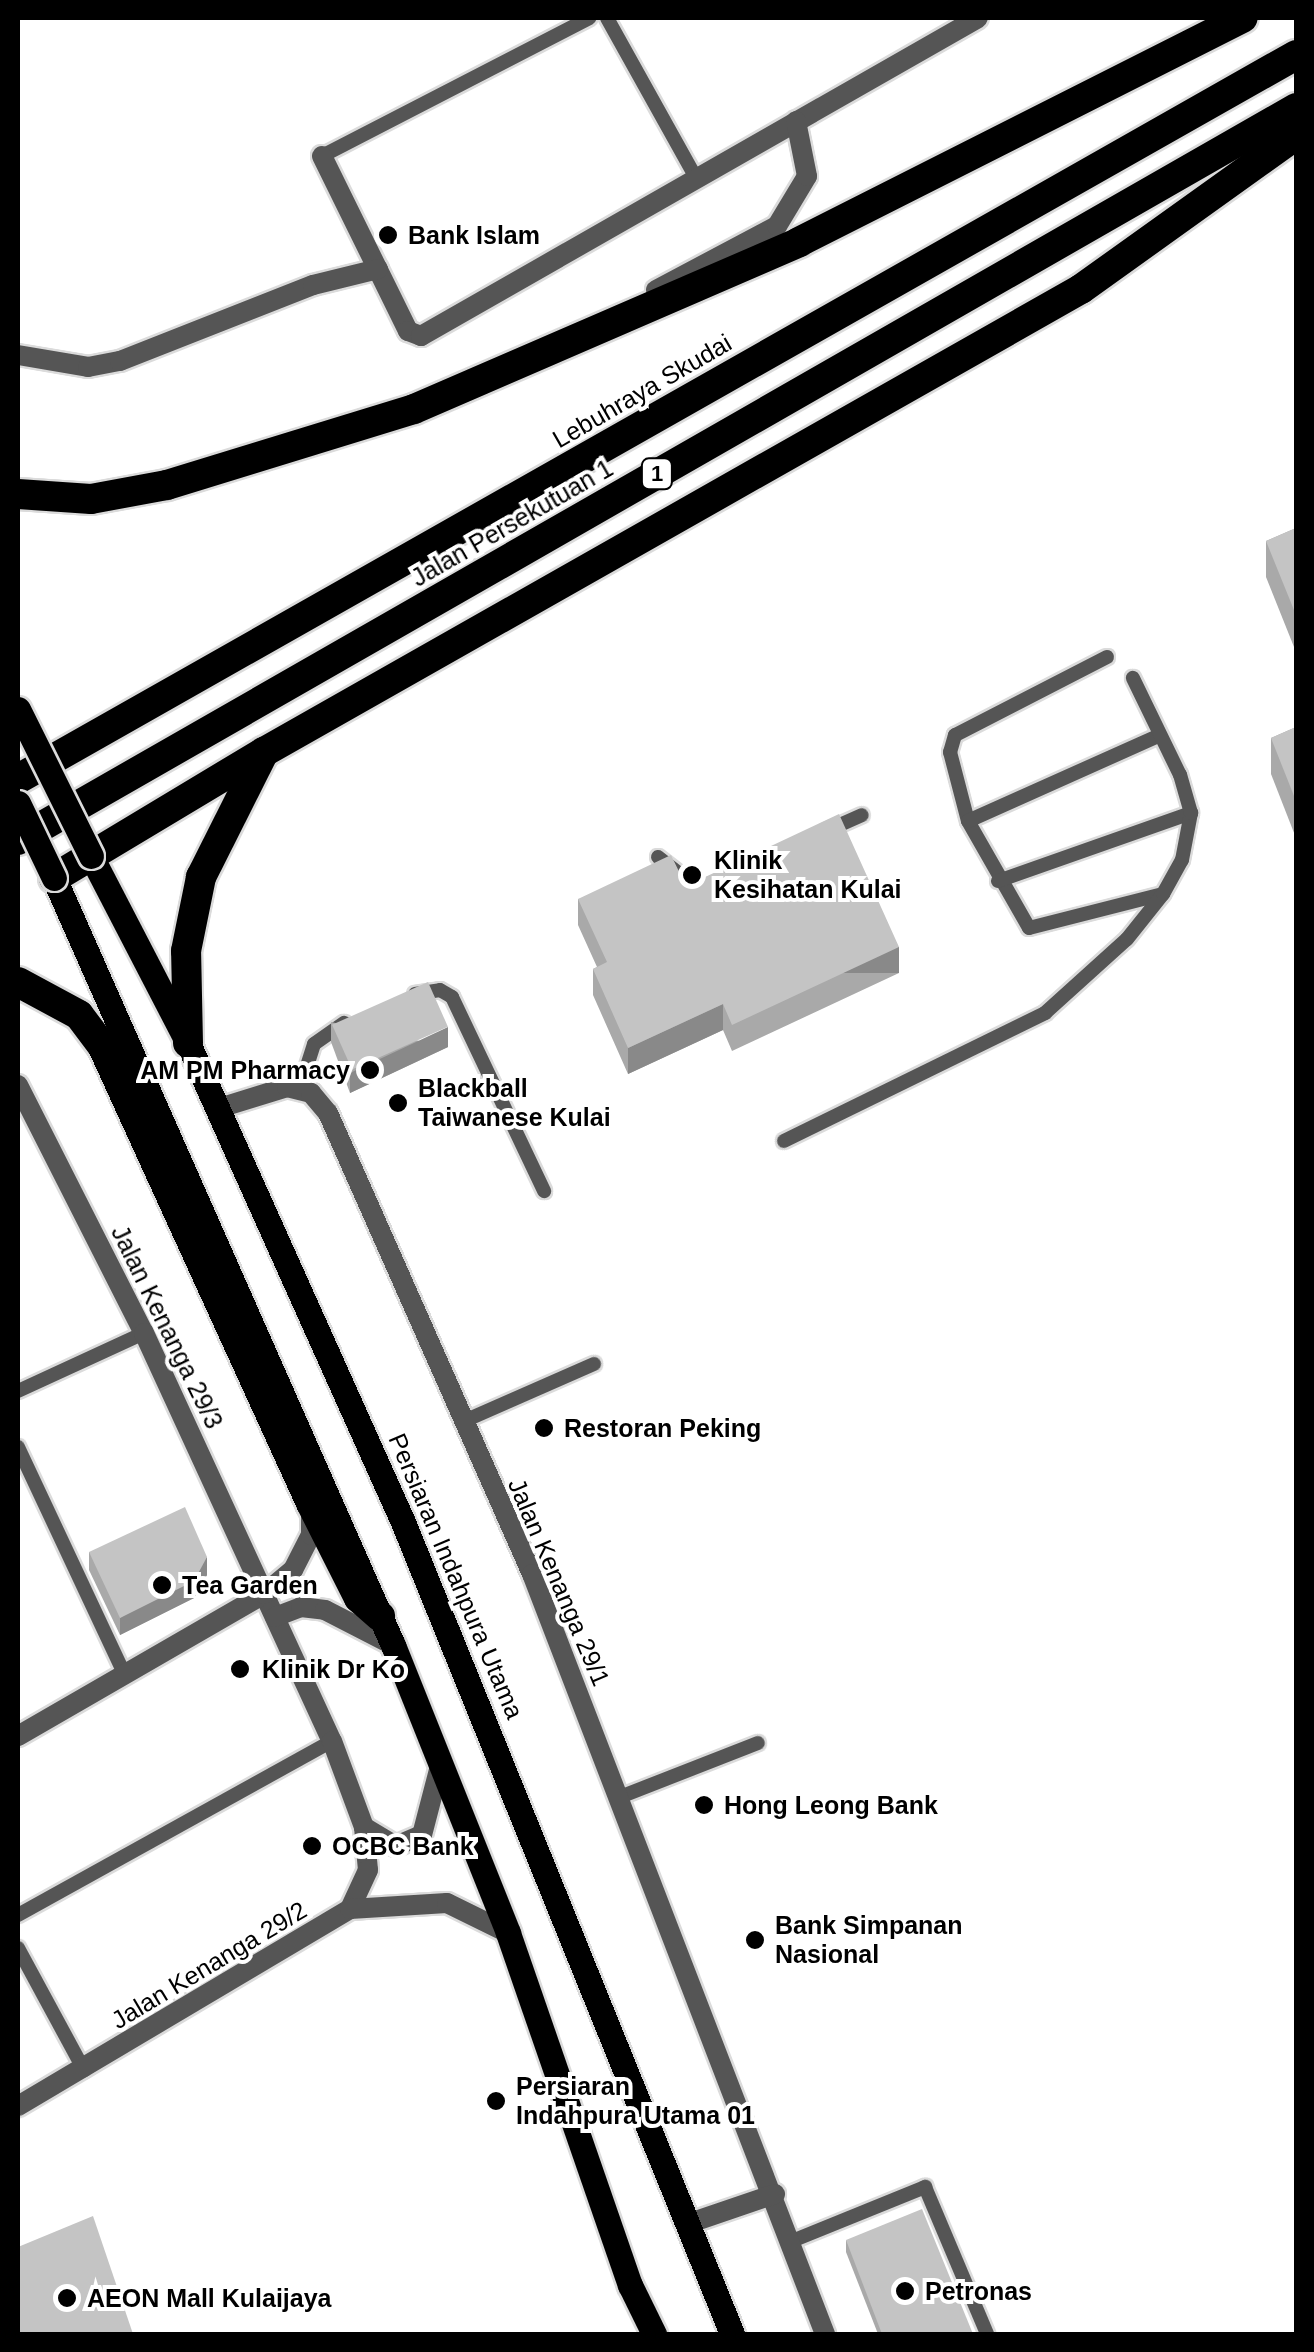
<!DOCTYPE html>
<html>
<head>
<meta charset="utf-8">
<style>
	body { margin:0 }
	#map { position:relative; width:1314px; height:2352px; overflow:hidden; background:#fff; font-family:Helvetica,sans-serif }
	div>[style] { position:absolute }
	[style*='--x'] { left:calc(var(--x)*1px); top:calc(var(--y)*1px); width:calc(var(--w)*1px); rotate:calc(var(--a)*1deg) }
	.roads { filter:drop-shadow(2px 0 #dbdbdb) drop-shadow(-2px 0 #dbdbdb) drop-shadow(0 2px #dbdbdb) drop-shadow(0 -2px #dbdbdb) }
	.lane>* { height:14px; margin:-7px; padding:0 7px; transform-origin:7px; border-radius:7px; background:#555 }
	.street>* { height:20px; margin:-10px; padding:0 10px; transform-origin:10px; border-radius:10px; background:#555 }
	.primary>* { height:25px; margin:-12.5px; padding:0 12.5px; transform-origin:12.5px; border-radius:12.5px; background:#000 }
	.highway>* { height:30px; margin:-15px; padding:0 15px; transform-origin:15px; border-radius:15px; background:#000 }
	.bridges { filter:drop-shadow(2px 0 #dbdbdb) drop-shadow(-2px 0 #dbdbdb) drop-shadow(0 2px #dbdbdb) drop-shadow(0 -2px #dbdbdb) }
	.primary-bridge>* { height:25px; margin:-12.5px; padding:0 12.5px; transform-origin:12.5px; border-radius:12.5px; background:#000 }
	.wall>* { inset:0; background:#a9a9a9 }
	.shaded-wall>* { inset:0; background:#898989; transform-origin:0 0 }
	.building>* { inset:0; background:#c4c4c4; transform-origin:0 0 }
	.dots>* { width:28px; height:28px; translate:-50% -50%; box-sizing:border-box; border:5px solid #fff; border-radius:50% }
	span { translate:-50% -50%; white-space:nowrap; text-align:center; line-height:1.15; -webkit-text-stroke:8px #fff; paint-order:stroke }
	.shield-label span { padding:2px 8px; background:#fff; border:2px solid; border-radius:8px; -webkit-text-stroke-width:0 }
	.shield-label { font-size:22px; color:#000; font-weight:700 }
	.poi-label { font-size:25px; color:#000; font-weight:700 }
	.left { translate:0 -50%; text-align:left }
	.right { translate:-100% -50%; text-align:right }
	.street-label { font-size:25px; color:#000 }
	.frame { position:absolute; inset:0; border:20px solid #000; pointer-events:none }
</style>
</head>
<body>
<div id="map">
	<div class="roads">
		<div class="lane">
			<i style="--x:607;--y:18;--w:183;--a:60.9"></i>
			<i style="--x:322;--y:156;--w:301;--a:-27.3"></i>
			<i style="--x:1107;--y:657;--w:171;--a:152.8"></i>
			<i style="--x:955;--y:735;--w:18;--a:106"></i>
			<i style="--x:950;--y:752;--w:71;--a:75.4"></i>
			<i style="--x:968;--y:821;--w:123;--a:60.3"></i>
			<i style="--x:1029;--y:928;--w:137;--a:-14.3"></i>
			<i style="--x:968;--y:821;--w:210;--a:-24.1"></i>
			<i style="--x:826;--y:831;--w:39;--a:-24"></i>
			<i style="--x:658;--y:857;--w:52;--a:38"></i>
			<i style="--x:699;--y:889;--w:8;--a:-23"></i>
			<i style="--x:998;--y:881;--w:205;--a:-19.4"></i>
			<i style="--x:415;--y:994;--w:25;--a:-9"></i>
			<i style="--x:440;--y:990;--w:14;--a:30"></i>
			<i style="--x:452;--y:997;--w:215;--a:64.6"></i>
			<i style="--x:300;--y:1088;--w:46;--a:-72.3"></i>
			<i style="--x:314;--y:1044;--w:37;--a:-35"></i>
			<i style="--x:784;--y:1141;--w:291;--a:-26.1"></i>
			<i style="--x:1045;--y:1013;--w:110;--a:-42.1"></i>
			<i style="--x:1127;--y:939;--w:58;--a:-51.3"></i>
			<i style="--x:1163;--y:894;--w:39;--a:-61"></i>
			<i style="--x:1182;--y:860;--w:48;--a:-79.2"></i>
			<i style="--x:1191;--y:813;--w:40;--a:-106"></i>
			<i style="--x:1180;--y:775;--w:108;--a:-115.9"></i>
			<i style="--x:18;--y:1391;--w:139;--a:-24.7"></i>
			<i style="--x:464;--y:1421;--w:142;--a:-23.7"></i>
			<i style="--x:18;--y:1447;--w:252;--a:64.9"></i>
			<i style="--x:620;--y:1797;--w:148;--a:-21.4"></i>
			<i style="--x:18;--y:1915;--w:359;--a:-29"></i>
			<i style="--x:18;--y:1948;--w:139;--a:61.6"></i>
			<i style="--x:792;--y:2241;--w:144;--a:-22.1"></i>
			<i style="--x:925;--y:2187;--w:160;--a:67.1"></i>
		</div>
		<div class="street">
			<i style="--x:322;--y:156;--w:195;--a:63.8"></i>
			<i style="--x:408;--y:331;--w:14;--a:21"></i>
			<i style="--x:421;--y:336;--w:641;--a:-29.72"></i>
			<i style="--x:656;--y:290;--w:137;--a:-27.9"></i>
			<i style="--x:777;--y:226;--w:58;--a:-59"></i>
			<i style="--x:807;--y:176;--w:56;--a:-101.3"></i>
			<i style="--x:18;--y:355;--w:71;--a:9.7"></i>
			<i style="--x:88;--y:367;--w:33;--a:-11"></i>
			<i style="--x:120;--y:361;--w:207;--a:-21.5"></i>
			<i style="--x:313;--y:285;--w:67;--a:-13.8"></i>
			<i style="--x:18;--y:1085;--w:278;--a:63.1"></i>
			<i style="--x:144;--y:1333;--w:449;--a:65.3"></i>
			<i style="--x:332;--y:1741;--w:92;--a:69.6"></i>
			<i style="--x:364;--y:1827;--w:43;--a:84.7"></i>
			<i style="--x:368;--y:1870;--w:43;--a:114.8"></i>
			<i style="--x:350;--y:1909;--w:386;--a:149.3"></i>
			<i style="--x:216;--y:1109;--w:74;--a:-17.2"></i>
			<i style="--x:287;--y:1087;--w:25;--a:14"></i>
			<i style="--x:311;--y:1093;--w:26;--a:50"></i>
			<i style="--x:328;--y:1113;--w:504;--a:66.13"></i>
			<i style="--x:532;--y:1574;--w:815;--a:68.92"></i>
			<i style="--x:275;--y:1617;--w:28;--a:-21"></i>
			<i style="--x:301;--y:1607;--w:24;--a:7"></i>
			<i style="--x:325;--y:1610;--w:76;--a:27.2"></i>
			<i style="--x:18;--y:1736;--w:284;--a:-30"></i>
			<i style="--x:264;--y:1594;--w:38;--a:-40"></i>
			<i style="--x:293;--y:1570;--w:39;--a:-63"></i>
			<i style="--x:311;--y:1535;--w:25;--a:-90"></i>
			<i style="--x:364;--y:1827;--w:37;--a:31"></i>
			<i style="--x:396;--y:1846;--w:28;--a:-23"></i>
			<i style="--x:422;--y:1835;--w:75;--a:-75.4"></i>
			<i style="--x:350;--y:1909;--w:97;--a:-3.5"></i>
			<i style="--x:447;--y:1903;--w:68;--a:26.2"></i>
			<i style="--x:687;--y:2224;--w:93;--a:-18.8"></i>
		</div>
		<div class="primary">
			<i style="--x:91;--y:856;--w:211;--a:62.6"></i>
			<i style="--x:188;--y:1043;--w:525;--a:65.83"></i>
			<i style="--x:403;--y:1522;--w:876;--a:67.94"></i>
			<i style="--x:54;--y:878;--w:839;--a:66.16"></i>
			<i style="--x:393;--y:1645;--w:310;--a:68.2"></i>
			<i style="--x:508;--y:1933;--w:373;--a:70.9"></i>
			<i style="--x:630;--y:2285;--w:55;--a:63.9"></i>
		</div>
		<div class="highway">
			<i style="--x:18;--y:494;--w:73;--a:3.9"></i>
			<i style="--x:91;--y:499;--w:77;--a:-10.4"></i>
			<i style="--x:167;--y:485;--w:258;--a:-17.1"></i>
			<i style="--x:414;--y:409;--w:420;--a:-23.4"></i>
			<i style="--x:799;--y:242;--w:497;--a:-26.8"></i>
			<i style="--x:18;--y:779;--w:1469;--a:-29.53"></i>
			<i style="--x:18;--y:840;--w:1473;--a:-29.8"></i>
			<i style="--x:54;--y:878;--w:245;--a:-31"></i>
			<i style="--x:264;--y:752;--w:939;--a:-29.54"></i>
			<i style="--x:1081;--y:289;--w:264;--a:-35.6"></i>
			<i style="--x:18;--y:982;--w:69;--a:28.4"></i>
			<i style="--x:79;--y:1015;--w:40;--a:53"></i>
			<i style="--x:103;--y:1047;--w:501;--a:65.48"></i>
			<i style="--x:311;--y:1503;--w:106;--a:63.2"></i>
			<i style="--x:359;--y:1598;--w:28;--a:41"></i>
			<i style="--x:188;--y:1043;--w:92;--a:-91.2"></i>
			<i style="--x:186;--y:951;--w:76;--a:-78.5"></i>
			<i style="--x:201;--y:877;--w:140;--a:-63.3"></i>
		</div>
	</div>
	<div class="bridges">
		<div class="primary-bridge">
			<i style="--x:18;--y:709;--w:164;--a:63.6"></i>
			<i style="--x:18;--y:803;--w:83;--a:64.4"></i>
		</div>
	</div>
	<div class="wall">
		<i style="clip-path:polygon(1296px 528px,1296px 652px,1266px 577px,1266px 541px)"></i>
		<i style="clip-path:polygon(1296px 727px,1296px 838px,1271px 774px,1271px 738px)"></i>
		<i style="clip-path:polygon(686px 886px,899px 973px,732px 1051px,723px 1030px,628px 1074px,593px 995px,593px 969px,597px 967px,578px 925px,578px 899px)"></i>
		<i style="clip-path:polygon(331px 1022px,448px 1047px,350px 1093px,331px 1042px)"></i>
		<i style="clip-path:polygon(89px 1552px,207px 1575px,194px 1598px,120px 1635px,89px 1570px)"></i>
		<i style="clip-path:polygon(846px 2240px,973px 2334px,878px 2334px,846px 2252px)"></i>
	</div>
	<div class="shaded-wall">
		<i style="left:899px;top:947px;width:26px;height:184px;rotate:90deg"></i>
		<i style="clip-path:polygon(723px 1004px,723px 1030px,628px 1074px,628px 1048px)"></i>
		<i style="clip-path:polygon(448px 1027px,448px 1047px,350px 1093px,350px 1073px)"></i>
		<i style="clip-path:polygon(207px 1557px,207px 1575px,194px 1598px,120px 1635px,120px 1618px)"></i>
	</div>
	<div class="building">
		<i style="clip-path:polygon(1296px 528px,1296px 615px,1266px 541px)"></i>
		<i style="clip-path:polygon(1296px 727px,1296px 801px,1271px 738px)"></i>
		<i style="clip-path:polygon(839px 814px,899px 947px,732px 1025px,723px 1004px,628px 1048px,593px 969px,607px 962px,578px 899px,671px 855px,686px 886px)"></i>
		<i style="left:428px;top:982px;width:49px;height:105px;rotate:66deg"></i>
		<i style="clip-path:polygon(185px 1507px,207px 1557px,194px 1581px,120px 1618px,89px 1552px)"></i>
		<i style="clip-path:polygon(922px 2209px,973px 2334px,882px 2334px,846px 2240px)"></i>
		<i style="clip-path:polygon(93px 2216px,133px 2334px,18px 2334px,18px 2247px)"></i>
	</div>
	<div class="dots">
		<i style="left:388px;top:235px;background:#000"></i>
		<i style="left:692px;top:875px;background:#000"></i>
		<i style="left:370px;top:1070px;background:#000"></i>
		<i style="left:398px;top:1103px;background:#000"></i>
		<i style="left:544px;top:1428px;background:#000"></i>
		<i style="left:162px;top:1585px;background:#000"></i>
		<i style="left:240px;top:1669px;background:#000"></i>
		<i style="left:704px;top:1805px;background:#000"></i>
		<i style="left:312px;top:1846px;background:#000"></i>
		<i style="left:755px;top:1940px;background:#000"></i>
		<i style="left:496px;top:2101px;background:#000"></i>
		<i style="left:905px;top:2291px;background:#000"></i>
		<i style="left:67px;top:2298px;background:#000"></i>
	</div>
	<div class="shield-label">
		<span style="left:657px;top:474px">1</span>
	</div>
	<div class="poi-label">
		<span class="left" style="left:408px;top:235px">Bank Islam</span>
		<span class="left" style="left:714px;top:875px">Klinik<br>Kesihatan Kulai</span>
		<span class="right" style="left:350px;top:1070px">AM PM Pharmacy</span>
		<span class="left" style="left:418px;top:1103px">Blackball<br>Taiwanese Kulai</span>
		<span class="left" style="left:564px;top:1428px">Restoran Peking</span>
		<span class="left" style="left:182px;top:1585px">Tea Garden</span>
		<span class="left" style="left:262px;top:1669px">Klinik Dr Ko</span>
		<span class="left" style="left:724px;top:1805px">Hong Leong Bank</span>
		<span class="left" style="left:332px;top:1846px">OCBC Bank</span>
		<span class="left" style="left:775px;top:1940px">Bank Simpanan<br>Nasional</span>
		<span class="left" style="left:516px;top:2101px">Persiaran<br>Indahpura Utama 01</span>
		<span class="left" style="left:925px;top:2291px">Petronas</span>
		<span class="left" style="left:87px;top:2298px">AEON Mall Kulaijaya</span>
	</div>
	<div class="street-label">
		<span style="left:642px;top:391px;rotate:-30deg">Lebuhraya Skudai</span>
		<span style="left:512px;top:523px;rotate:-30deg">Jalan Persekutuan 1</span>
		<span style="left:167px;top:1327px;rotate:64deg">Jalan Kenanga 29/3</span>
		<span style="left:456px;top:1576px;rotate:67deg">Persiaran Indahpura Utama</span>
		<span style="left:559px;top:1582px;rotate:67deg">Jalan Kenanga 29/1</span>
		<span style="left:209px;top:1965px;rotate:-31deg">Jalan Kenanga 29/2</span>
	</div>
	<div class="frame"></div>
</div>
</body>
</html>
